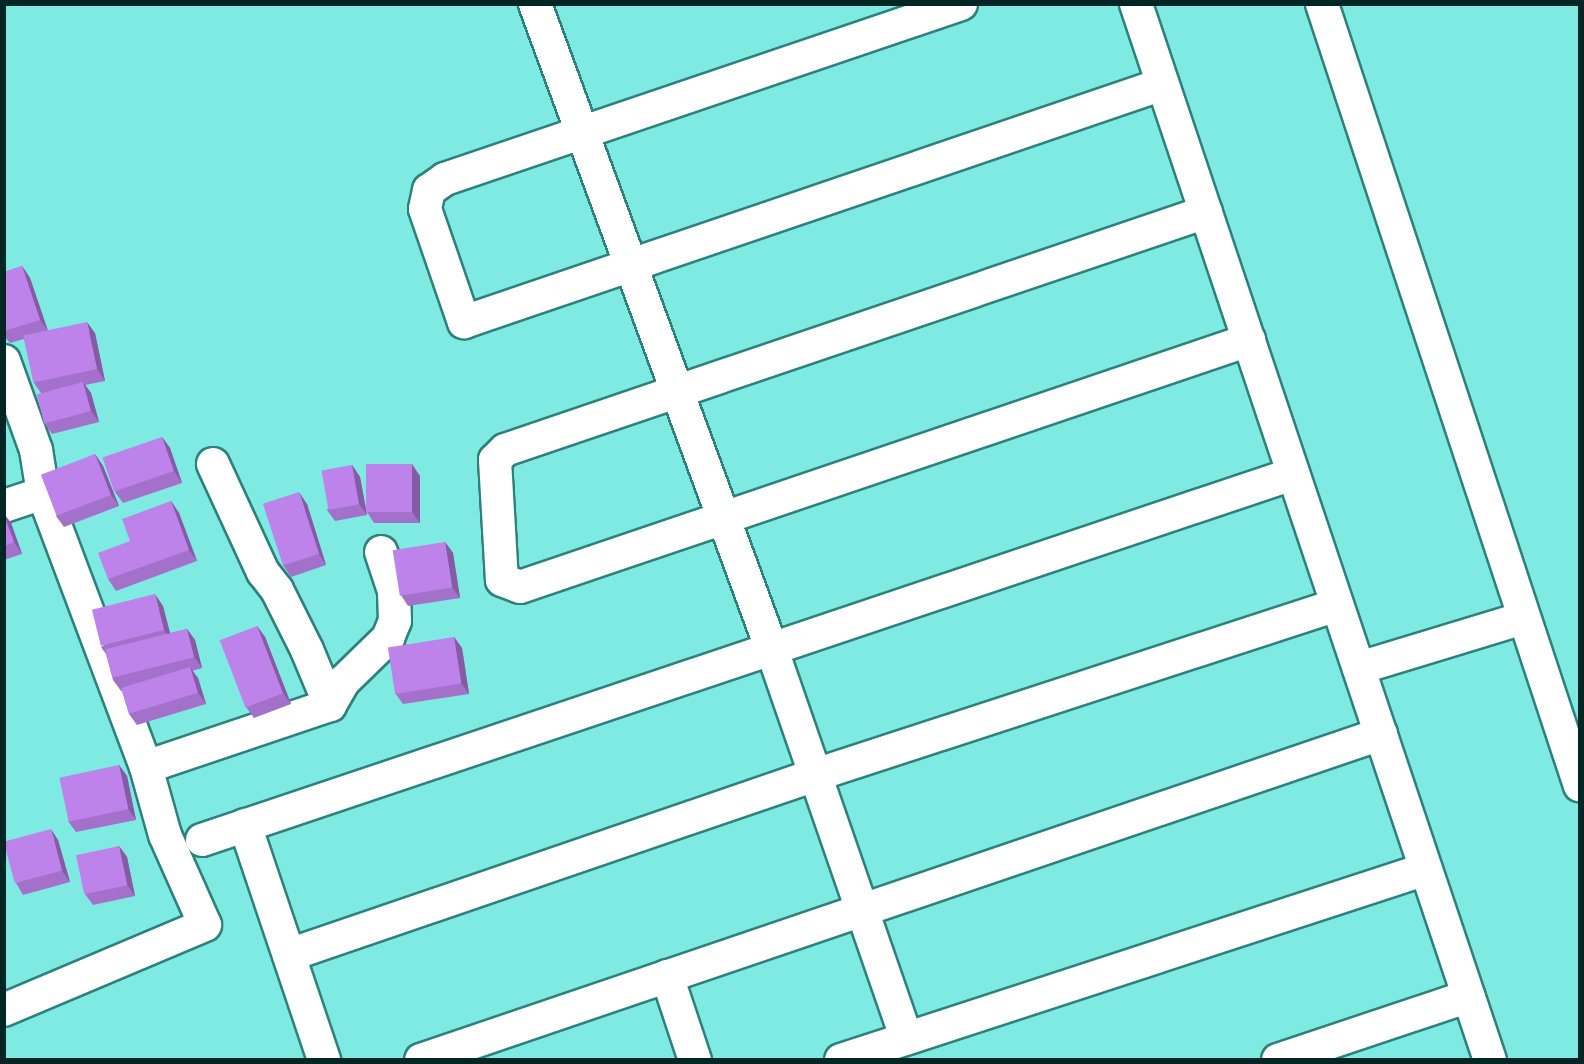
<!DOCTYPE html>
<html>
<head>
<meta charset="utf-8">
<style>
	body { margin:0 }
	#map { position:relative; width:1584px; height:1064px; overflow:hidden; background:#7feae2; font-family:"Titillium Web",sans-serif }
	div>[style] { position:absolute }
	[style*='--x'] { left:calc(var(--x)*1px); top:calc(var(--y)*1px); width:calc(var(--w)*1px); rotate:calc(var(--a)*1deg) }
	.roads { filter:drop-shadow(2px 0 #2d817c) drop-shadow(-2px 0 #2d817c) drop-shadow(0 2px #2d817c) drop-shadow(0 -2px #2d817c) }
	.minor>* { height:32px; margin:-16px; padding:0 16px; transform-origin:16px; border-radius:16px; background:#fff }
	.wall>* { inset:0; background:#a371ca }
	.shaded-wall>* { inset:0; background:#855ca4 }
	.building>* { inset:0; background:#be83eb; transform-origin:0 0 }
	span { translate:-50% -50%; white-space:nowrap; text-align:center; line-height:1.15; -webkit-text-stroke:6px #d8fefa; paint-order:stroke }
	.frame { position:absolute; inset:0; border:6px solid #022624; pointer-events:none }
</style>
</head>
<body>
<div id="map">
	<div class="roads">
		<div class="minor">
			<i style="--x:535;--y:4;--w:685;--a:69.85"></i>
			<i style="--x:771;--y:647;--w:413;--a:70.9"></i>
			<i style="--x:961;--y:4;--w:545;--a:161.27"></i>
			<i style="--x:445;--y:179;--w:19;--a:145"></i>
			<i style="--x:429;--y:190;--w:19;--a:102"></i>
			<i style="--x:425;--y:209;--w:120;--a:71"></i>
			<i style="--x:464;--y:322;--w:738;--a:-18.8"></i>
			<i style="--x:1136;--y:4;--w:1114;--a:71.47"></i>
			<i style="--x:1322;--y:4;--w:823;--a:71.74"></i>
			<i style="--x:1206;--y:212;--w:740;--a:161.25"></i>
			<i style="--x:505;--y:450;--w:14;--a:135"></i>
			<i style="--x:495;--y:460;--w:120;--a:86.7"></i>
			<i style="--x:502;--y:580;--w:19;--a:21"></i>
			<i style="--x:520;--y:587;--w:770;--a:-18.72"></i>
			<i style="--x:4;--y:361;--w:95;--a:70.2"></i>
			<i style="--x:36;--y:450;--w:44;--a:80.8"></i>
			<i style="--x:43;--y:493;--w:293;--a:69.4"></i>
			<i style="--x:146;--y:767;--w:71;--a:74.4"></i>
			<i style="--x:165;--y:835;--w:98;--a:66"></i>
			<i style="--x:205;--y:925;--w:218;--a:157.1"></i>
			<i style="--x:213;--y:464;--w:119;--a:65.2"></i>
			<i style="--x:263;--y:572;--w:23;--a:52"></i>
			<i style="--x:277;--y:590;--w:67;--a:63.4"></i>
			<i style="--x:307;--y:650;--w:60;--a:67.3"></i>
			<i style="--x:4;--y:506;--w:41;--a:-18.4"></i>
			<i style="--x:1359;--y:668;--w:172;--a:-16.9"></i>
			<i style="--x:146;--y:767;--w:194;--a:-18.6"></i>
			<i style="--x:330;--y:705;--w:28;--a:-60"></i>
			<i style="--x:344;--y:681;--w:62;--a:-44.3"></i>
			<i style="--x:388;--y:638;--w:18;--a:-68"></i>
			<i style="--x:395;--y:621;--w:30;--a:-92"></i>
			<i style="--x:394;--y:591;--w:41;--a:-108.4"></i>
			<i style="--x:245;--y:825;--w:248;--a:71.4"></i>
			<i style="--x:202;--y:840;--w:1151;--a:-18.55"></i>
			<i style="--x:289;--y:955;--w:556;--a:-18.89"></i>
			<i style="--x:815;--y:775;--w:549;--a:-18.04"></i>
			<i style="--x:667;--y:976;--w:89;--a:71.6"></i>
			<i style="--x:421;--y:1060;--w:1014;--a:-18.76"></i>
			<i style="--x:841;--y:1060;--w:615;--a:-18.08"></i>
			<i style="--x:1278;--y:1060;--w:201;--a:-18.5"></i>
		</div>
	</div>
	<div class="wall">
		<i style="clip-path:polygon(22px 266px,30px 278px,48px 331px,95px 333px,105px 381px,85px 385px,91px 393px,99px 422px,52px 434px,44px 423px,41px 393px,34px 383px,24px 339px,10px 343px,4px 336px,4px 272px)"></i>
		<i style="clip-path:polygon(162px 437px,170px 448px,182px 483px,123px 503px,115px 492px)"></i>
		<i style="clip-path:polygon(95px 454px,103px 466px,119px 506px,64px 527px,56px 516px)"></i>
		<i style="clip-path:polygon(352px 465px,360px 477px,367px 515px,335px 521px,327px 510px)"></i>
		<i style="clip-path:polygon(420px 476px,420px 523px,374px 523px,367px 512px)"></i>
		<i style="clip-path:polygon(171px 501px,179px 513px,197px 561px,116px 591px,108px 579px,130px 541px)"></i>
		<i style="clip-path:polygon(307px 504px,326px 565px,291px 577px,283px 565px)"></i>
		<i style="clip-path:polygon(4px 514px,11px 523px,22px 554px,4px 560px)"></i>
		<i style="clip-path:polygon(445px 542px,453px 553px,460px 598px,408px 606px,401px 595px)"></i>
		<i style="clip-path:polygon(163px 606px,170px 633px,187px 629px,195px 640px,202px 668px,192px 671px,198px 678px,206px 704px,137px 725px,129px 714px,122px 691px,121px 691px,113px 680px,106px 654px,101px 647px)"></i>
		<i style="clip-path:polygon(257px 626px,265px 637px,291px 704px,254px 718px,246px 707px)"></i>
		<i style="clip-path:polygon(454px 637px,462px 648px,469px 694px,403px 704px,395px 693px)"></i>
		<i style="clip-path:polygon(119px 765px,127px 776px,136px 820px,76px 832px,68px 821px)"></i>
		<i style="clip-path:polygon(58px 840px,70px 882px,23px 895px,16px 883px)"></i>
		<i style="clip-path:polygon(119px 846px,127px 857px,135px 896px,93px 905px,85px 894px)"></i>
	</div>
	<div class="shaded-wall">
		<i style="clip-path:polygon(22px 266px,30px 278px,48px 331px,40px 320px)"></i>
		<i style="clip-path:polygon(87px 322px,95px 333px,105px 381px,97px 369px)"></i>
		<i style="clip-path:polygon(83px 382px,91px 393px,99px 422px,91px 411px)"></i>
		<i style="clip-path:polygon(162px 437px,170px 448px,182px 483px,174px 471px)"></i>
		<i style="clip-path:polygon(95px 454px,103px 466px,119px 506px,111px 495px)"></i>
		<i style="clip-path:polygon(412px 464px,420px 476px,420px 523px,412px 512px)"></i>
		<i style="clip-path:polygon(352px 465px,360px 477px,367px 515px,359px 504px)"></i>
		<i style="clip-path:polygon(299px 492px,307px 504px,326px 565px,319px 554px)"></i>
		<i style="clip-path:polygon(171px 501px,179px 513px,197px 561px,189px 550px)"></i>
		<i style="clip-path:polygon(4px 514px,11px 523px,22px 554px,14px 542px)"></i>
		<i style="clip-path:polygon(445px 542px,453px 553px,460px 598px,452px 587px)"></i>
		<i style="clip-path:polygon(155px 594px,163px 606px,172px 641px,164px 630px)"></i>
		<i style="clip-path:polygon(257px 626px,265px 637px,291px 704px,283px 693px)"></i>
		<i style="clip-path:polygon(187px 629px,195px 640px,202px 668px,194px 657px)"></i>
		<i style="clip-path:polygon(454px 637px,462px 648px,469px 694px,461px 683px)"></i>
		<i style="clip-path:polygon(190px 667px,198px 678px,206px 704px,198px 693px)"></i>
		<i style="clip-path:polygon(119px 765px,127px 776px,136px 820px,128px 809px)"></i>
		<i style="clip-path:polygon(51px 829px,58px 840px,70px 882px,62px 871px)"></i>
		<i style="clip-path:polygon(119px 846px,127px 857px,135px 896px,127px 885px)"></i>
	</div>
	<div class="building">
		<i style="clip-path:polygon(22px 266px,40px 320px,4px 331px,4px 272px)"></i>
		<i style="left:87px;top:322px;width:48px;height:65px;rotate:78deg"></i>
		<i style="left:83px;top:382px;width:30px;height:48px;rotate:75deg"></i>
		<i style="left:162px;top:437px;width:36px;height:63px;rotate:71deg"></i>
		<i style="left:95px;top:454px;width:44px;height:58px;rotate:69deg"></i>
		<i style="left:412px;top:464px;width:48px;height:46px;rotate:90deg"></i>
		<i style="left:352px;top:465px;width:40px;height:31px;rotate:80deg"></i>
		<i style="left:299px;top:492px;width:65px;height:38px;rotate:72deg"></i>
		<i style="clip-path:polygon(171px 501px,189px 550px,108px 579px,98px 553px,130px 541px,122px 519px)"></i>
		<i style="clip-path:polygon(4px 516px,14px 542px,4px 546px)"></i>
		<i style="left:445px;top:542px;width:46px;height:53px;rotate:81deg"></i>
		<i style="left:155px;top:594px;width:37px;height:65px;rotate:76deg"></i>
		<i style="left:257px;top:626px;width:72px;height:40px;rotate:69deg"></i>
		<i style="left:187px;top:629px;width:29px;height:84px;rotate:76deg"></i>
		<i style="left:454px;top:637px;width:47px;height:67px;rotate:81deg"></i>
		<i style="left:190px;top:667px;width:27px;height:72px;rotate:73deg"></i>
		<i style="left:119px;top:765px;width:45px;height:61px;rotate:78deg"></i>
		<i style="left:51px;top:829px;width:43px;height:49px;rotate:75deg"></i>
		<i style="left:119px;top:846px;width:40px;height:44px;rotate:78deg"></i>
	</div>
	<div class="frame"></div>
</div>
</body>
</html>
